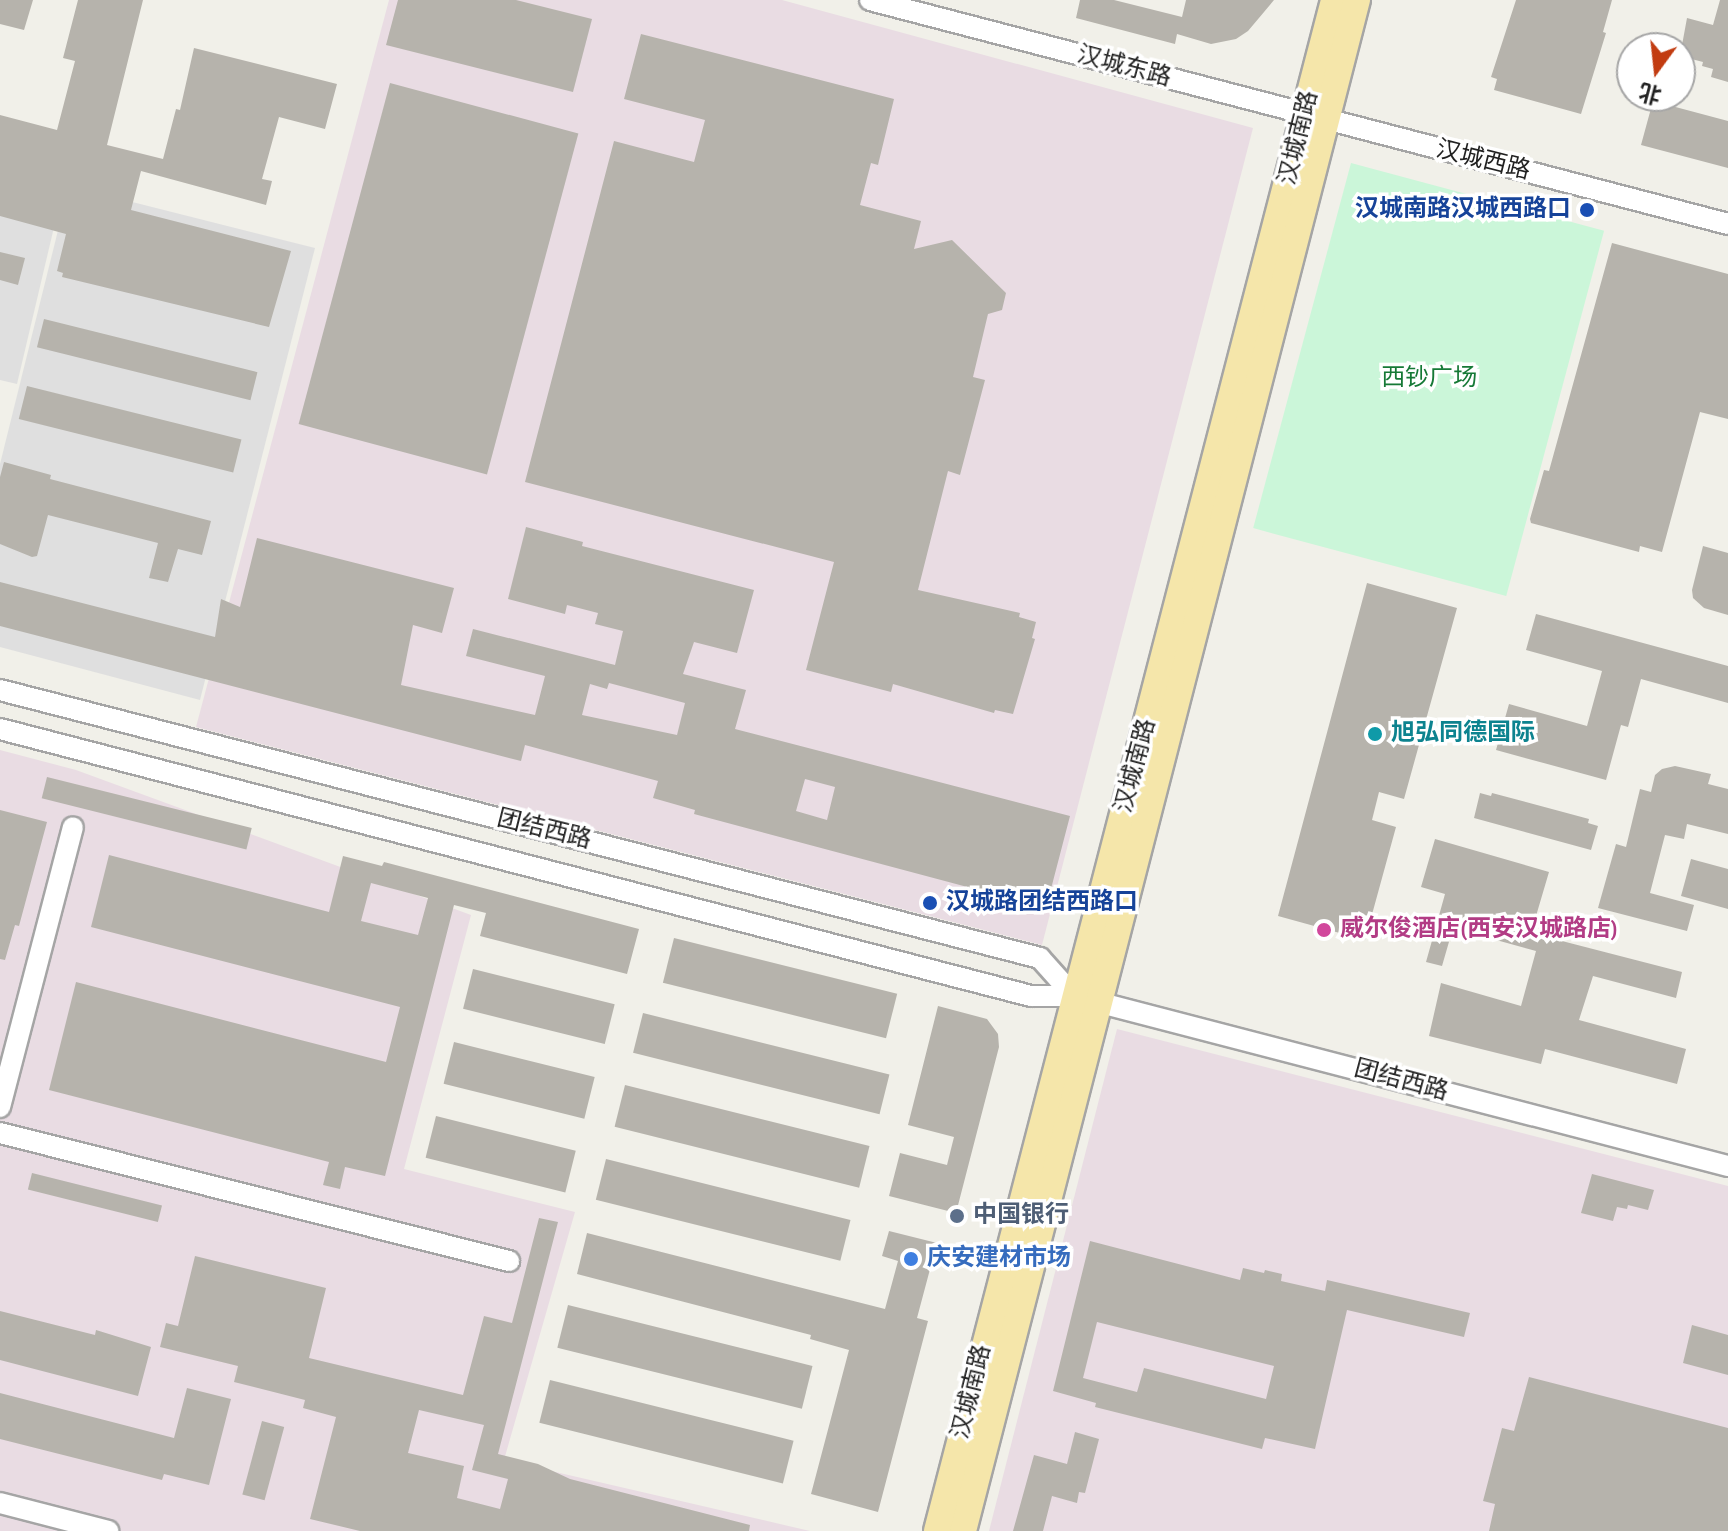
<!DOCTYPE html>
<html>
<head>
<meta charset="utf-8">
<style>
	body { margin:0 }
	#map { position:relative; width:1728px; height:1531px; overflow:hidden; background:#f1f0e9; font-family:"Alegreya Sans","Noto Sans SC",sans-serif }
	div>[style] { position:absolute }
	[style*='--x'] { left:calc(var(--x)*1px); top:calc(var(--y)*1px); width:calc(var(--w)*1px); rotate:calc(var(--a)*1deg) }
	.residential>* { inset:0; background:#dfdfdf }
	.industrial>* { inset:0; background:#e9dce3 }
	.park>* { inset:0; background:#cbf6d9; transform-origin:0 0 }
	.building>* { inset:0; background:#b6b3ac; transform-origin:0 0 }
	.roads { filter:drop-shadow(2px 0 #a5a5a5) drop-shadow(-2px 0 #a5a5a5) drop-shadow(0 2px #a5a5a5) drop-shadow(0 -2px #a5a5a5) }
	.minor>* { height:20px; margin:-10px; padding:0 10px; transform-origin:10px; border-radius:10px; background:#fff }
	.major>* { height:26px; margin:-13px; padding:0 13px; transform-origin:13px; border-radius:13px; background:#f5e6aa }
	.dots>* { width:22px; height:22px; translate:-50% -50%; box-sizing:border-box; border:4px solid #fff; border-radius:50% }
	span { translate:-50% -50%; white-space:nowrap; text-align:center; line-height:1.15; -webkit-text-stroke:7px #fff; paint-order:stroke }
	.street-label { font-size:24px; color:#212121 }
	.transit-label { font-size:24px; color:#164399; font-weight:700 }
	.right { translate:-100% -50%; text-align:right }
	.left { translate:0 -50%; text-align:left }
	.park-label { font-size:24px; color:#167936 }
	.culture-label { font-size:24px; color:#0d838f; font-weight:700 }
	.hotel-label { font-size:24px; color:#b23c85; font-weight:700 }
	.service-label { font-size:24px; color:#4e5e75; font-weight:700 }
	.shop-label { font-size:24px; color:#366cbe; font-weight:700 }
	.north { position:absolute; left:1616px; top:32px; width:80px; height:80px; box-sizing:border-box; background:#fff; border:2px solid #a6a6a6; border-radius:50%; rotate:195deg; font-size:22px; font-weight:700; line-height:32px; text-align:center; color:#212121 }
	.north::after { content:''; display:block; margin:auto; width:28px; height:36px; background:#c23c11; clip-path:polygon(50% 0,100% 100%,50% 72%,0 100%) }
</style>
</head>
<body>
<div id="map">
	<div class="residential">
		<i style="clip-path:polygon(0 169px,64px 185px,17px 384px,0 380px)"></i>
		<i style="clip-path:polygon(69px 186px,315px 248px,200px 700px,0 647px,0 464px)"></i>
	</div>
	<div class="industrial">
		<i style="clip-path:polygon(389px 0,782px 0,1253px 128px,1042px 945px,196px 727px)"></i>
		<i style="clip-path:polygon(0 750px,76px 770px,471px 915px,404px 1169px,575px 1212px,504px 1460px,810px 1531px,0 1531px)"></i>
		<i style="clip-path:polygon(1117px 1029px,1728px 1186px,1728px 1531px,989px 1531px)"></i>
	</div>
	<div class="park">
		<i style="left:1351px;top:163px;width:262px;height:378px;rotate:15deg"></i>
	</div>
	<div class="building">
		<i style="clip-path:polygon(0 0,33px 0,24px 30px,0 24px)"></i>
		<i style="clip-path:polygon(78px 0,143px 0,107px 145px,163px 159px,176px 109px,180px 110px,194px 48px,337px 84px,325px 129px,279px 117px,262px 179px,272px 181px,266px 205px,141px 171px,131px 210px,291px 251px,269px 327px,62px 277px,63px 273px,57px 271px,66px 234px,0 216px,0 115px,57px 130px,75px 61px,63px 58px)"></i>
		<i style="clip-path:polygon(398px 0,516px 0,592px 19px,573px 92px,386px 45px)"></i>
		<i style="clip-path:polygon(1080px 0,1114px 0,1182px 17px,1186px 0,1274px 0,1248px 31px,1236px 39px,1211px 44px,1177px 34px,1175px 44px,1076px 18px)"></i>
		<i style="clip-path:polygon(1516px 0,1612px 0,1603px 32px,1606px 33px,1581px 114px,1494px 90px,1497px 79px,1491px 77px)"></i>
		<i style="clip-path:polygon(1720px 0,1728px 0,1728px 82px,1711px 77px,1713px 69px,1702px 66px,1703px 62px,1680px 56px,1687px 18px,1713px 25px)"></i>
		<i style="clip-path:polygon(641px 34px,894px 99px,878px 165px,871px 163px,860px 205px,921px 221px,914px 249px,952px 240px,1006px 293px,1002px 310px,988px 314px,973px 377px,985px 380px,960px 475px,948px 471px,918px 590px,1020px 613px,1019px 617px,1036px 622px,1032px 638px,1035px 639px,1013px 714px,995px 710px,994px 713px,893px 684px,891px 692px,806px 670px,834px 562px,525px 482px,614px 141px,694px 162px,705px 120px,624px 99px)"></i>
		<i style="left:390px;top:83px;width:195px;height:353px;rotate:15deg"></i>
		<i style="clip-path:polygon(1653px 101px,1728px 121px,1728px 168px,1641px 145px)"></i>
		<i style="clip-path:polygon(1612px 243px,1728px 274px,1728px 419px,1700px 412px,1662px 552px,1640px 546px,1639px 552px,1531px 523px,1530px 519px,1544px 470px,1549px 471px)"></i>
		<i style="clip-path:polygon(0 252px,25px 258px,18px 285px,0 280px)"></i>
		<i style="left:44px;top:319px;width:220px;height:29px;rotate:14deg"></i>
		<i style="left:27px;top:386px;width:221px;height:34px;rotate:14deg"></i>
		<i style="clip-path:polygon(4px 462px,51px 475px,50px 479px,211px 521px,202px 555px,178px 549px,168px 582px,149px 578px,158px 543px,48px 515px,37px 556px,32px 557px,0 544px,0 477px)"></i>
		<i style="clip-path:polygon(evenodd,526px 527px,583px 542px,582px 546px,754px 590px,737px 653px,694px 642px,683px 674px,746px 690px,735px 729px,1070px 816px,1046px 908px,694px 814px,695px 810px,653px 798px,658px 781px,525px 745px,521px 761px,0 626px,0 582px,215px 637px,221px 599px,240px 607px,257px 538px,454px 588px,442px 633px,413px 625px,401px 685px,535px 715px,545px 676px,466px 656px,473px 629px,615px 665px,623px 631px,595px 624px,598px 613px,567px 605px,565px 614px,508px 599px,526px 527px,609px 683px,685px 703px,677px 735px,582px 715px,590px 684px,607px 689px,609px 683px,526px 527px,805px 779px,835px 787px,827px 820px,796px 811px,805px 779px)"></i>
		<i style="clip-path:polygon(1703px 546px,1728px 553px,1728px 615px,1704px 608px,1693px 598px,1692px 590px)"></i>
		<i style="clip-path:polygon(1367px 583px,1457px 608px,1404px 799px,1379px 792px,1372px 820px,1396px 827px,1365px 940px,1278px 916px)"></i>
		<i style="clip-path:polygon(1536px 614px,1728px 666px,1728px 703px,1641px 679px,1628px 727px,1621px 725px,1606px 780px,1496px 750px,1509px 704px,1587px 726px,1602px 671px,1526px 650px)"></i>
		<i style="clip-path:polygon(1675px 766px,1711px 774px,1708px 784px,1728px 789px,1728px 834px,1687px 824px,1684px 839px,1665px 835px,1650px 893px,1694px 905px,1687px 931px,1598px 908px,1616px 844px,1626px 847px,1640px 789px,1651px 792px,1655px 775px,1662px 769px)"></i>
		<i style="left:47px;top:777px;width:211px;height:22px;rotate:14deg"></i>
		<i style="clip-path:polygon(1480px 793px,1491px 796px,1492px 793px,1589px 819px,1588px 823px,1598px 826px,1591px 850px,1474px 818px)"></i>
		<i style="clip-path:polygon(0 810px,47px 822px,19px 926px,15px 925px,5px 960px,0 959px)"></i>
		<i style="clip-path:polygon(1435px 839px,1549px 872px,1531px 933px,1682px 972px,1676px 998px,1593px 976px,1579px 1020px,1686px 1049px,1677px 1084px,1545px 1049px,1541px 1064px,1429px 1036px,1441px 983px,1521px 1006px,1536px 951px,1453px 928px,1442px 966px,1426px 962px,1445px 894px,1421px 887px)"></i>
		<i style="clip-path:polygon(evenodd,109px 855px,329px 912px,343px 856px,382px 866px,384px 862px,639px 929px,627px 974px,480px 936px,486px 913px,454px 905px,385px 1176px,345px 1167px,340px 1189px,323px 1185px,329px 1162px,49px 1090px,76px 982px,386px 1062px,400px 1007px,91px 927px,109px 855px,371px 883px,428px 898px,418px 935px,361px 921px,371px 883px)"></i>
		<i style="clip-path:polygon(1691px 859px,1728px 869px,1728px 909px,1681px 896px)"></i>
		<i style="left:674px;top:938px;width:230px;height:46px;rotate:14deg"></i>
		<i style="left:473px;top:969px;width:146px;height:41px;rotate:14deg"></i>
		<i style="clip-path:polygon(938px 1006px,987px 1019px,998px 1034px,999px 1047px,956px 1213px,889px 1196px,900px 1153px,947px 1165px,954px 1137px,908px 1125px)"></i>
		<i style="left:643px;top:1013px;width:254px;height:41px;rotate:14deg"></i>
		<i style="left:454px;top:1042px;width:145px;height:43px;rotate:14deg"></i>
		<i style="left:625px;top:1085px;width:252px;height:43px;rotate:14deg"></i>
		<i style="left:436px;top:1116px;width:144px;height:43px;rotate:14deg"></i>
		<i style="left:606px;top:1159px;width:252px;height:42px;rotate:14deg"></i>
		<i style="left:32px;top:1173px;width:134px;height:17px;rotate:14deg"></i>
		<i style="clip-path:polygon(1592px 1174px,1654px 1190px,1648px 1210px,1628px 1205px,1627px 1209px,1617px 1207px,1613px 1221px,1581px 1213px)"></i>
		<i style="clip-path:polygon(evenodd,539px 1218px,558px 1222px,498px 1454px,538px 1464px,570px 1479px,750px 1525px,749px 1531px,360px 1531px,310px 1519px,336px 1417px,303px 1408px,305px 1400px,234px 1382px,238px 1366px,160px 1347px,166px 1323px,178px 1326px,195px 1256px,326px 1288px,309px 1358px,463px 1395px,484px 1316px,512px 1323px,539px 1218px,419px 1410px,484px 1425px,472px 1470px,508px 1479px,500px 1509px,457px 1498px,464px 1466px,408px 1453px,419px 1410px)"></i>
		<i style="clip-path:polygon(889px 1231px,937px 1243px,917px 1318px,928px 1321px,878px 1512px,811px 1494px,849px 1350px,810px 1339px,811px 1335px,577px 1274px,587px 1233px,885px 1309px,898px 1261px,882px 1256px)"></i>
		<i style="clip-path:polygon(evenodd,1090px 1241px,1240px 1280px,1243px 1268px,1264px 1273px,1265px 1270px,1282px 1274px,1281px 1281px,1325px 1291px,1327px 1280px,1470px 1313px,1464px 1337px,1347px 1310px,1315px 1449px,1265px 1438px,1262px 1449px,1095px 1407px,1096px 1403px,1053px 1391px,1090px 1241px,1097px 1322px,1274px 1366px,1266px 1399px,1144px 1368px,1137px 1392px,1083px 1378px,1097px 1322px)"></i>
		<i style="left:568px;top:1305px;width:252px;height:44px;rotate:14deg"></i>
		<i style="clip-path:polygon(0 1311px,95px 1335px,96px 1330px,151px 1347px,138px 1396px,0 1360px)"></i>
		<i style="clip-path:polygon(1692px 1325px,1728px 1335px,1728px 1375px,1683px 1363px)"></i>
		<i style="clip-path:polygon(1529px 1377px,1728px 1428px,1728px 1531px,1489px 1531px,1495px 1504px,1483px 1501px,1502px 1428px,1514px 1431px)"></i>
		<i style="left:550px;top:1380px;width:251px;height:44px;rotate:14deg"></i>
		<i style="clip-path:polygon(187px 1388px,231px 1399px,209px 1485px,164px 1474px,162px 1480px,0 1439px,0 1393px,174px 1438px)"></i>
		<i style="left:262px;top:1421px;width:23px;height:76px;rotate:15deg"></i>
		<i style="clip-path:polygon(1075px 1432px,1099px 1439px,1085px 1493px,1079px 1492px,1077px 1503px,1052px 1496px,1043px 1531px,1013px 1531px,1034px 1455px,1067px 1464px)"></i>
	</div>
	<div class="roads">
		<div class="minor">
			<i style="--x:870;--y:0;--w:887;--a:14.63"></i>
			<i style="--x:0;--y:690;--w:1074;--a:14.45"></i>
			<i style="--x:1040;--y:958;--w:51;--a:48.2"></i>
			<i style="--x:0;--y:729;--w:1065;--a:14.52"></i>
			<i style="--x:1031;--y:996;--w:43;--a:0"></i>
			<i style="--x:1074;--y:996;--w:676;--a:14.57"></i>
			<i style="--x:0;--y:1107;--w:289;--a:-75.4"></i>
			<i style="--x:0;--y:1133;--w:525;--a:14.12"></i>
			<i style="--x:0;--y:1503;--w:112;--a:14.5"></i>
		</div>
		<div class="major">
			<i style="--x:937;--y:1531;--w:1582;--a:-75.46"></i>
			<i style="--x:963;--y:1531;--w:1581;--a:-75.57"></i>
		</div>
	</div>
	<div class="dots">
		<i style="left:1587px;top:210px;background:#1a4fb4"></i>
		<i style="left:1375px;top:734px;background:#0f9aa8"></i>
		<i style="left:930px;top:903px;background:#1a4fb4"></i>
		<i style="left:1324px;top:930px;background:#d1479c"></i>
		<i style="left:957px;top:1216px;background:#5c6f8a"></i>
		<i style="left:911px;top:1259px;background:#3f7fe0"></i>
	</div>
	<div class="street-label">
		<span style="left:1124px;top:67px;rotate:15deg">汉城东路</span>
		<span style="left:1299px;top:138px;rotate:-76deg">汉城南路</span>
		<span style="left:1483px;top:161px;rotate:14deg">汉城西路</span>
		<span style="left:1136px;top:766px;rotate:-75deg">汉城南路</span>
		<span style="left:544px;top:830px;rotate:14deg">团结西路</span>
		<span style="left:1401px;top:1081px;rotate:15deg">团结西路</span>
		<span style="left:972px;top:1392px;rotate:-76deg">汉城南路</span>
	</div>
	<div class="transit-label">
		<span class="right" style="left:1571px;top:210px">汉城南路汉城西路口</span>
		<span class="left" style="left:946px;top:903px">汉城路团结西路口</span>
	</div>
	<div class="park-label">
		<span style="left:1429px;top:379px">西钞广场</span>
	</div>
	<div class="culture-label">
		<span class="left" style="left:1391px;top:734px">旭弘同德国际</span>
	</div>
	<div class="hotel-label">
		<span class="left" style="left:1340px;top:930px">威尔俊酒店(西安汉城路店)</span>
	</div>
	<div class="service-label">
		<span class="left" style="left:973px;top:1216px">中国银行</span>
	</div>
	<div class="shop-label">
		<span class="left" style="left:927px;top:1259px">庆安建材市场</span>
	</div>
	<div class="north">北</div>
</div>
</body>
</html>
